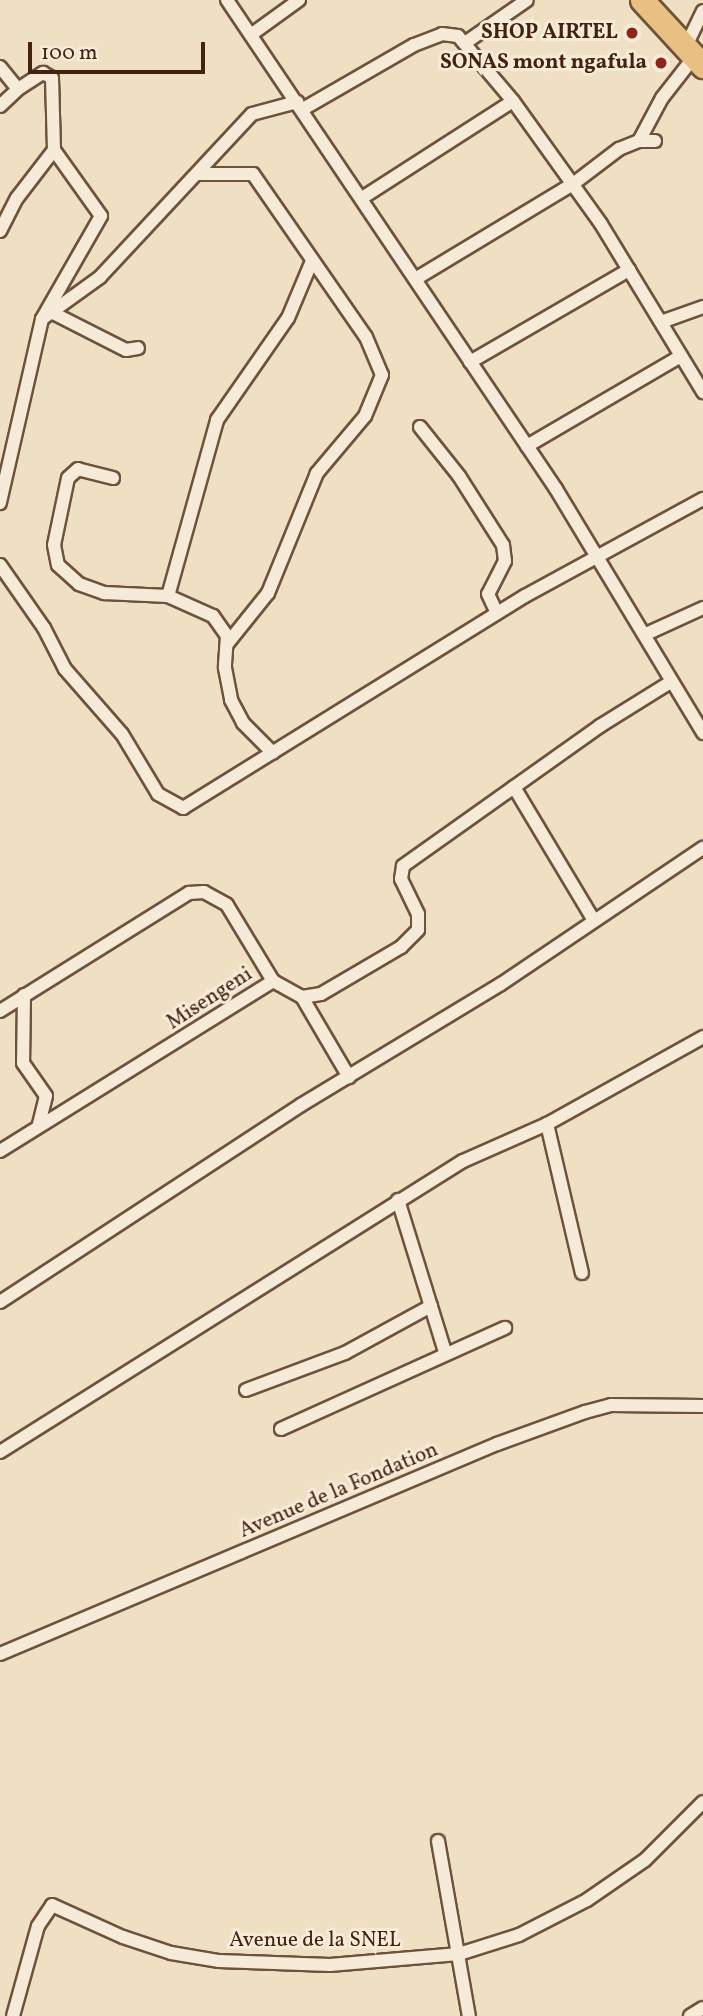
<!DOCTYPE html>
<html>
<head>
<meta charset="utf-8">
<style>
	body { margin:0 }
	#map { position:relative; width:703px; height:2016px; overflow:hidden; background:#f0e0c3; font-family:Vollkorn,serif }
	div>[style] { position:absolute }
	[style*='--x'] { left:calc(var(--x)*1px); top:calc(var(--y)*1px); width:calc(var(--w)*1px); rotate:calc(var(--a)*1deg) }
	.roads { filter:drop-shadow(2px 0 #6e523c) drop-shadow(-2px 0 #6e523c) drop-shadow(0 2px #6e523c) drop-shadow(0 -2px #6e523c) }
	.street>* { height:12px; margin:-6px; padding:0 6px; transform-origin:6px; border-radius:6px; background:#f5ebd8 }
	.highway>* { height:23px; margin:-11.5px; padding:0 11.5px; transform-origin:11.5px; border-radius:11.5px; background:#e8c082 }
	.dots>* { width:19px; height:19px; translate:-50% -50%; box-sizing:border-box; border:4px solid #f5ebd8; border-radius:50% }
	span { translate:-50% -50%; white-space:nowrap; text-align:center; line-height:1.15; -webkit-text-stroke:6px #f5ebd8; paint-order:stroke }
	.poi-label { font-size:21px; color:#43220f; font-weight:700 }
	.right { translate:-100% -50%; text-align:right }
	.street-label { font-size:21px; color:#43220f }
	.scale { position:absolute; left:28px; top:42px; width:177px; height:32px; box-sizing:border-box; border:4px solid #43220f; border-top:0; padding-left:9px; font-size:21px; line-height:24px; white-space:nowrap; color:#43220f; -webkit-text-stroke:5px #f5ebd8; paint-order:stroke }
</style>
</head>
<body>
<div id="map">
	<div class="roads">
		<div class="street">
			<i style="--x:227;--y:0;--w:589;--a:56.07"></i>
			<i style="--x:556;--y:489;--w:285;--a:58.9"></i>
			<i style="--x:252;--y:34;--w:58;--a:-35.9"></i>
			<i style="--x:465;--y:43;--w:75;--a:-34.7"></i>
			<i style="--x:685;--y:48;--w:41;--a:-64.1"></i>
			<i style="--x:0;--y:67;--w:28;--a:51"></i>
			<i style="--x:18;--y:89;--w:30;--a:-33"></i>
			<i style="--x:43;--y:73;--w:10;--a:29"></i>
			<i style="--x:52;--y:78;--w:72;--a:88.4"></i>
			<i style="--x:54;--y:150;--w:81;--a:54.5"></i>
			<i style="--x:101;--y:216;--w:119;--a:119.8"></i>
			<i style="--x:42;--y:319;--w:189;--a:102.9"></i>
			<i style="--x:0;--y:106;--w:25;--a:-43"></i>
			<i style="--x:303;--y:109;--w:128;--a:-30"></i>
			<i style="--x:414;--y:45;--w:30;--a:-21"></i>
			<i style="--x:442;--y:34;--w:16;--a:7"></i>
			<i style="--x:458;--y:36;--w:85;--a:49.8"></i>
			<i style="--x:513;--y:101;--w:151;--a:54.4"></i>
			<i style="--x:601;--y:224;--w:197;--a:58.7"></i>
			<i style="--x:639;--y:141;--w:49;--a:-61.9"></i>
			<i style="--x:662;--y:98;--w:52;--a:-52"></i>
			<i style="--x:197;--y:174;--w:56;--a:0"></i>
			<i style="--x:253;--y:174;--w:198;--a:55.3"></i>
			<i style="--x:366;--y:337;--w:41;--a:67.2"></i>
			<i style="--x:382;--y:375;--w:44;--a:112.5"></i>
			<i style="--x:365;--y:416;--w:75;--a:130.1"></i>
			<i style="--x:317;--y:473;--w:130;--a:112.2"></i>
			<i style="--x:268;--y:593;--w:65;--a:128.8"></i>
			<i style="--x:362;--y:198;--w:179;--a:-32.7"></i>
			<i style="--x:0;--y:231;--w:37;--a:-63"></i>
			<i style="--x:17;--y:198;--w:61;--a:-52.4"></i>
			<i style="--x:417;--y:278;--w:182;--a:-31.1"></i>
			<i style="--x:573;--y:184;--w:58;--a:-37.3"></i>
			<i style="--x:619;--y:149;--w:22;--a:-22"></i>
			<i style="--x:639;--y:141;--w:16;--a:0"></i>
			<i style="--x:53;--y:313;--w:82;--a:26.9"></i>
			<i style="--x:126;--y:350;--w:12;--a:-9"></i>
			<i style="--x:42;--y:319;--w:72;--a:-35.9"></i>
			<i style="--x:100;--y:277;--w:223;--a:-47"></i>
			<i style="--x:252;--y:114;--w:47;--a:-14.9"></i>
			<i style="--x:661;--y:322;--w:45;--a:-19.7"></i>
			<i style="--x:470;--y:362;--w:184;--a:-30.1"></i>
			<i style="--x:420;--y:427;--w:63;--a:51.5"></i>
			<i style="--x:459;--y:476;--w:82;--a:57.5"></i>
			<i style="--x:503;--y:545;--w:16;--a:83"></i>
			<i style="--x:505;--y:561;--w:37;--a:117"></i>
			<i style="--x:488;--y:594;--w:21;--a:65"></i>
			<i style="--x:527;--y:446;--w:178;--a:-30.3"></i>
			<i style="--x:113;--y:478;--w:36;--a:-166"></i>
			<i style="--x:78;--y:469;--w:13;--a:138"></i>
			<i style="--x:68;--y:478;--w:68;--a:101.8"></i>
			<i style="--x:54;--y:545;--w:20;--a:79"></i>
			<i style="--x:58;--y:565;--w:28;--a:42"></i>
			<i style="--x:79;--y:584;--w:27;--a:20"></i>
			<i style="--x:104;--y:593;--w:64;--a:2.7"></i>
			<i style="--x:168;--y:596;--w:49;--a:24"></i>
			<i style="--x:213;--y:616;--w:24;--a:55"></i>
			<i style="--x:227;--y:636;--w:32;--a:94"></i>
			<i style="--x:225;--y:668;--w:33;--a:79"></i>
			<i style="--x:231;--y:700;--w:26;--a:62"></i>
			<i style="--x:243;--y:723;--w:42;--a:45"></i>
			<i style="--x:0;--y:565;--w:77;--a:55.1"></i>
			<i style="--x:44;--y:628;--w:46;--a:62.9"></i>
			<i style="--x:65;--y:669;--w:86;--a:48.8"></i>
			<i style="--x:122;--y:734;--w:70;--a:59"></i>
			<i style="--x:158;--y:794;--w:29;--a:29"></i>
			<i style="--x:183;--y:808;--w:402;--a:-31.8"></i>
			<i style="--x:525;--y:596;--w:203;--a:-28.6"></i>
			<i style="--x:168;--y:596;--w:183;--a:-74.4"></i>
			<i style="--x:217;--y:420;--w:124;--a:-55.2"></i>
			<i style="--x:288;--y:318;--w:62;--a:-67.2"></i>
			<i style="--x:646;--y:634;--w:63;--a:-24.5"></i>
			<i style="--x:514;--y:787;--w:154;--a:59.1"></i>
			<i style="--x:24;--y:995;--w:68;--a:90.8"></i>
			<i style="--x:23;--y:1063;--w:40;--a:55.1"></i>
			<i style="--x:46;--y:1096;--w:29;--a:104"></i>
			<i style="--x:302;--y:997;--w:93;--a:59.6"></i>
			<i style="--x:0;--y:1011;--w:223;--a:-32"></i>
			<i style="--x:189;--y:893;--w:15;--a:-4"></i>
			<i style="--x:204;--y:892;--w:26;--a:29"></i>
			<i style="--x:227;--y:905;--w:89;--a:58.8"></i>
			<i style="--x:547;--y:1124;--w:153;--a:76.8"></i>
			<i style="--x:0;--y:1151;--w:322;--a:-31.9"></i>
			<i style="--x:273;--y:981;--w:33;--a:29"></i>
			<i style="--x:302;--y:997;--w:19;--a:-9"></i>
			<i style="--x:321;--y:994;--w:93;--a:-30.4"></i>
			<i style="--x:401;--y:947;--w:24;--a:-45"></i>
			<i style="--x:418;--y:930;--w:16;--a:-90"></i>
			<i style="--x:418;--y:914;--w:39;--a:-116"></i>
			<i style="--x:401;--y:879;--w:13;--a:-81"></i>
			<i style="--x:403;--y:866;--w:242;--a:-35.4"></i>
			<i style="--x:600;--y:726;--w:81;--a:-31.9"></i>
			<i style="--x:398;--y:1200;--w:159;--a:72.8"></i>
			<i style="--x:0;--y:1302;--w:360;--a:-33.2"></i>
			<i style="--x:301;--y:1105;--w:234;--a:-31.2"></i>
			<i style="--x:501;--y:984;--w:244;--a:-34"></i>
			<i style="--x:246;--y:1390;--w:106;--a:-20.5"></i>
			<i style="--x:345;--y:1353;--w:98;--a:-28.7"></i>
			<i style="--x:281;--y:1429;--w:246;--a:-24.3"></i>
			<i style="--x:0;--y:1452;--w:547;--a:-32.15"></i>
			<i style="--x:463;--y:1161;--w:92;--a:-23.8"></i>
			<i style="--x:547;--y:1124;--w:179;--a:-29.1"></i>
			<i style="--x:0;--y:1654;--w:540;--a:-22.91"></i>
			<i style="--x:497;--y:1444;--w:94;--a:-20"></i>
			<i style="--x:585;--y:1412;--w:27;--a:-15"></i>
			<i style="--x:611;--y:1405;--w:92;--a:0.6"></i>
			<i style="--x:438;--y:1841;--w:178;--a:80"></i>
			<i style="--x:13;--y:2016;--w:93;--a:-74.5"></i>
			<i style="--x:38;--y:1926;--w:25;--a:-56"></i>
			<i style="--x:52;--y:1905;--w:78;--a:24.3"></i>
			<i style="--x:123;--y:1937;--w:51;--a:18.4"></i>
			<i style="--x:171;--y:1953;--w:49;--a:9.5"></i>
			<i style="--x:219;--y:1961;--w:111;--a:2.1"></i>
			<i style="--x:330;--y:1965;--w:129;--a:-4.9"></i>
			<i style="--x:459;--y:1954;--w:63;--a:-17.6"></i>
			<i style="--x:519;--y:1935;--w:76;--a:-27.2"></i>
			<i style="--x:587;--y:1900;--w:70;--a:-34.6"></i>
			<i style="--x:645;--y:1860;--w:82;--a:-45"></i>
			<i style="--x:690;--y:2016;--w:15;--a:-32"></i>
		</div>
		<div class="highway">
			<i style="--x:642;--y:0;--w:90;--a:47.3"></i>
		</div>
	</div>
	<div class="dots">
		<i style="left:632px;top:33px;background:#8f2418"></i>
		<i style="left:661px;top:63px;background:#8f2418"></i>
	</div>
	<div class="poi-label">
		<span class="right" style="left:618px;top:33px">SHOP AIRTEL</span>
		<span class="right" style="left:647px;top:63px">SONAS mont ngafula</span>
	</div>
	<div class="street-label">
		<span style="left:210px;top:999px;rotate:-33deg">Misengeni</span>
		<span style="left:339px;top:1491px;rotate:-23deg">Avenue de la Fondation</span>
		<span style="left:315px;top:1941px">Avenue de la SNEL</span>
	</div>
	<div class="scale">100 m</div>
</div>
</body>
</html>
